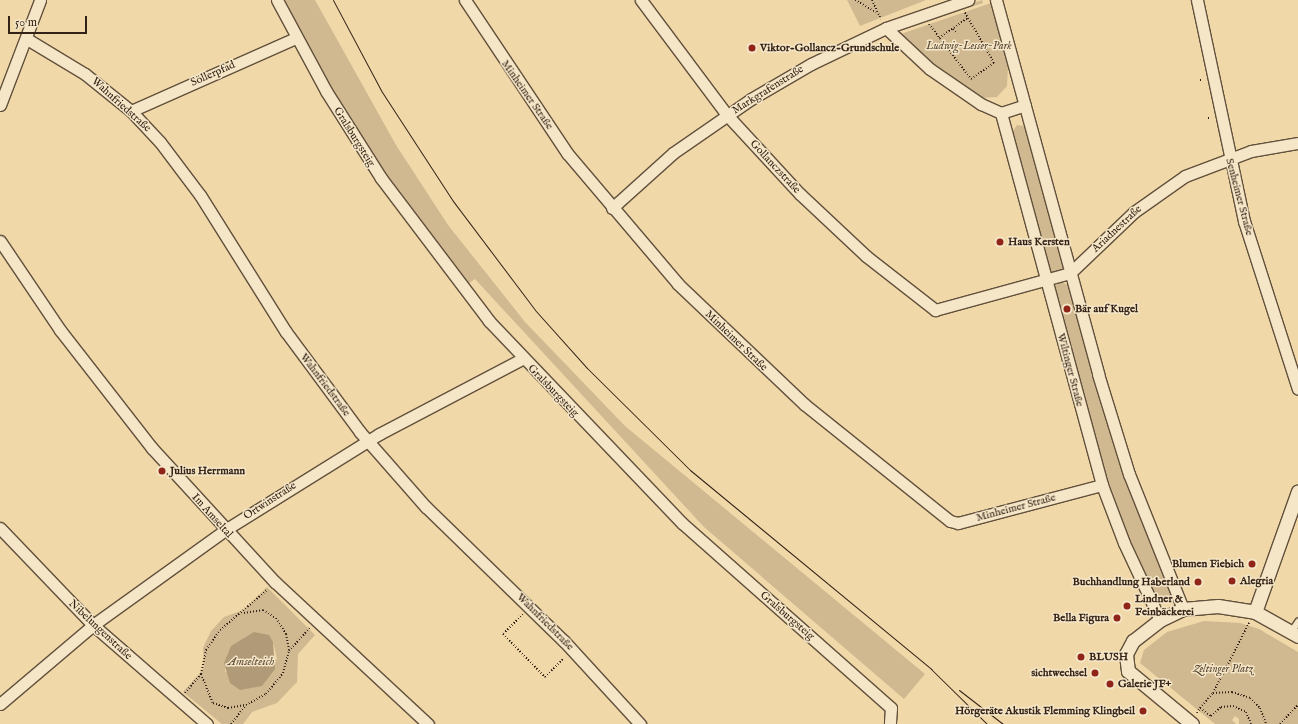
<!DOCTYPE html>
<html>
<head>
<meta charset="utf-8">
<style>
	body { margin:0 }
	#map { position:relative; width:1298px; height:724px; overflow:hidden; background:#f0d8a9; font-family:"IM FELL English",serif }
	div>[style] { position:absolute }
	[style*='--x'] { left:calc(var(--x)*1px); top:calc(var(--y)*1px); width:calc(var(--w)*1px); rotate:calc(var(--a)*1deg) }
	.green>* { inset:0; background:#d0b990 }
	.water>* { inset:0; background:#b09a77 }
	.path>* { height:2px; margin-top:-1px; transform-origin:0; background:repeating-linear-gradient(90deg,#332217 0 1px,transparent 0 3px) }
	.roads { filter:drop-shadow(1px 0 #62503c) drop-shadow(-1px 0 #62503c) drop-shadow(0 1px #62503c) drop-shadow(0 -1px #62503c) }
	.service>* { height:5.5px; margin:-2.75px; padding:0 2.75px; transform-origin:2.75px; border-radius:2.75px; background:#f5e6c7 }
	.minor>* { height:11px; margin:-5.5px; padding:0 5.5px; transform-origin:5.5px; border-radius:5.5px; background:#f5e6c7 }
	.tertiary>* { height:13px; margin:-6.5px; padding:0 6.5px; transform-origin:6.5px; border-radius:6.5px; background:#f5e6c7 }
	.tram>* { height:1px; margin:-0.5px; padding:0 0.5px; transform-origin:0.5px; border-radius:0.5px; background:#332217 }
	.dots>* { width:11px; height:11px; translate:-50% -50%; box-sizing:border-box; border:2px solid #f5e6c7; border-radius:50% }
	span { translate:-50% -50%; white-space:nowrap; text-align:center; line-height:1.15; -webkit-text-stroke:3px #f5e6c7; paint-order:stroke }
	.park-label { font-size:11px; color:#5a4835; font-style:italic }
	.poi-label { font-size:11px; color:#332217; font-weight:700 }
	.left { translate:0 -50%; text-align:left }
	.right { translate:-100% -50%; text-align:right }
	.street-label { font-size:11px; color:#332217 }
	.water-label { font-size:12px; color:#5f4c39; font-style:italic }
	.scale { position:absolute; left:8px; top:16px; width:79px; height:18px; box-sizing:border-box; border:2px solid #332217; border-top:0; padding-left:5px; font-size:12px; line-height:14px; white-space:nowrap; color:#332217; -webkit-text-stroke:3px #f5e6c7; paint-order:stroke }
</style>
</head>
<body>
<div id="map">
	<div class="green">
		<i style="clip-path:polygon(281px 0,315px 0,396px 145px,448px 225px,525px 322px,625px 426px,925px 674px,904px 699px,704px 527px,475px 279px,465px 286px,359px 139px)"></i>
		<i style="clip-path:polygon(847px 0,926px 0,860px 26px)"></i>
		<i style="clip-path:polygon(982px 0,983px 3px,897px 32px,899px 29px)"></i>
		<i style="clip-path:polygon(991px 3px,1008px 67px,1007px 86px,997px 97px,978px 98px,938px 70px,898px 35px)"></i>
		<i style="clip-path:polygon(1017px 125px,1025px 126px,1064px 263px,1062px 272px,1049px 272px,1011px 134px)"></i>
		<i style="clip-path:polygon(1061px 282px,1070px 286px,1124px 472px,1174px 597px,1157px 604px,1104px 478px,1053px 287px)"></i>
		<i style="clip-path:polygon(evenodd,267px 587px,315px 635px,298px 654px,297px 682px,277px 703px,252px 712px,243px 724px,222px 724px,183px 692px,204px 668px,203px 648px,211px 631px,224px 617px,243px 610px,267px 587px,273px 642px,277px 659px,225px 672px,228px 652px,273px 642px)"></i>
		<i style="clip-path:polygon(1204px 621px,1240px 623px,1259px 629px,1298px 652px,1298px 724px,1239px 724px,1239px 719px,1235px 716px,1232px 720px,1236px 724px,1215px 724px,1140px 663px,1144px 650px,1167px 632px)"></i>
	</div>
	<div class="water">
		<i style="clip-path:polygon(254px 632px,269px 635px,273px 642px,275px 669px,262px 686px,240px 690px,230px 683px,224px 663px,231px 646px)"></i>
	</div>
	<div class="path">
		<i style="--x:855;--y:0;--w:24;--a:30"></i>
		<i style="--x:872;--y:0;--w:21;--a:65"></i>
		<i style="--x:929;--y:24;--w:69;--a:52.6"></i>
		<i style="--x:971;--y:79;--w:28;--a:-35"></i>
		<i style="--x:994;--y:63;--w:60;--a:-120"></i>
		<i style="--x:953;--y:29;--w:6;--a:45"></i>
		<i style="--x:939;--y:38;--w:35;--a:-35"></i>
		<i style="--x:1200;--y:80;--w:2;--a:0"></i>
		<i style="--x:1208;--y:118;--w:2;--a:0"></i>
		<i style="--x:244;--y:613;--w:19;--a:-9"></i>
		<i style="--x:263;--y:610;--w:15;--a:32"></i>
		<i style="--x:276;--y:618;--w:19;--a:58"></i>
		<i style="--x:286;--y:634;--w:16;--a:79"></i>
		<i style="--x:523;--y:614;--w:28;--a:135"></i>
		<i style="--x:503;--y:634;--w:60;--a:45.7"></i>
		<i style="--x:545;--y:677;--w:27;--a:-45"></i>
		<i style="--x:201;--y:674;--w:31;--a:68"></i>
		<i style="--x:213;--y:703;--w:16;--a:18"></i>
		<i style="--x:228;--y:708;--w:17;--a:-10"></i>
		<i style="--x:185;--y:693;--w:25;--a:-50"></i>
		<i style="--x:201;--y:674;--w:25;--a:-78"></i>
		<i style="--x:206;--y:650;--w:24;--a:-55"></i>
		<i style="--x:220;--y:630;--w:62;--a:-40.4"></i>
		<i style="--x:1213;--y:693;--w:19;--a:-3"></i>
		<i style="--x:1232;--y:692;--w:19;--a:18"></i>
		<i style="--x:1250;--y:698;--w:14;--a:45"></i>
		<i style="--x:1260;--y:708;--w:17;--a:69"></i>
		<i style="--x:1200;--y:708;--w:20;--a:-49"></i>
		<i style="--x:1213;--y:693;--w:79;--a:-62.8"></i>
		<i style="--x:1197;--y:713;--w:6;--a:-59"></i>
		<i style="--x:1200;--y:708;--w:14;--a:36"></i>
		<i style="--x:1211;--y:716;--w:13;--a:-42"></i>
		<i style="--x:1221;--y:707;--w:12;--a:-5"></i>
		<i style="--x:1233;--y:706;--w:14;--a:25"></i>
		<i style="--x:1246;--y:712;--w:13;--a:67"></i>
		<i style="--x:231;--y:724;--w:24;--a:-52"></i>
		<i style="--x:246;--y:705;--w:23;--a:-29"></i>
		<i style="--x:266;--y:694;--w:27;--a:-51"></i>
		<i style="--x:283;--y:673;--w:23;--a:-75"></i>
		<i style="--x:289;--y:651;--w:31;--a:-48"></i>
		<i style="--x:1280;--y:724;--w:26;--a:-47"></i>
	</div>
	<div class="roads">
		<div class="service">
			<i style="--x:1292;--y:631;--w:11;--a:-56"></i>
		</div>
		<div class="minor">
			<i style="--x:277;--y:0;--w:103;--a:61.7"></i>
			<i style="--x:326;--y:91;--w:103;--a:57.7"></i>
			<i style="--x:381;--y:178;--w:179;--a:52.9"></i>
			<i style="--x:489;--y:321;--w:279;--a:46.3"></i>
			<i style="--x:682;--y:523;--w:279;--a:41.5"></i>
			<i style="--x:891;--y:708;--w:16;--a:94"></i>
			<i style="--x:465;--y:0;--w:184;--a:56.3"></i>
			<i style="--x:567;--y:153;--w:172;--a:49.7"></i>
			<i style="--x:678;--y:284;--w:174;--a:43.6"></i>
			<i style="--x:804;--y:404;--w:187;--a:38.7"></i>
			<i style="--x:950;--y:521;--w:8;--a:14"></i>
			<i style="--x:958;--y:523;--w:149;--a:-14.8"></i>
			<i style="--x:641;--y:0;--w:144;--a:53.2"></i>
			<i style="--x:727;--y:115;--w:108;--a:47.3"></i>
			<i style="--x:800;--y:194;--w:91;--a:43.2"></i>
			<i style="--x:866;--y:256;--w:88;--a:38"></i>
			<i style="--x:935;--y:310;--w:140;--a:-15.3"></i>
			<i style="--x:1070;--y:273;--w:88;--a:-43.6"></i>
			<i style="--x:1134;--y:212;--w:62;--a:-35.2"></i>
			<i style="--x:1185;--y:176;--w:71;--a:-20.7"></i>
			<i style="--x:1251;--y:151;--w:48;--a:-9.7"></i>
			<i style="--x:996;--y:0;--w:388;--a:74.7"></i>
			<i style="--x:1098;--y:374;--w:105;--a:72.8"></i>
			<i style="--x:1129;--y:474;--w:145;--a:68.2"></i>
			<i style="--x:1197;--y:0;--w:226;--a:78"></i>
			<i style="--x:1244;--y:221;--w:176;--a:72.2"></i>
			<i style="--x:886;--y:28;--w:60;--a:43"></i>
			<i style="--x:930;--y:69;--w:62;--a:34.5"></i>
			<i style="--x:981;--y:104;--w:22;--a:24"></i>
			<i style="--x:1001;--y:113;--w:25;--a:-18"></i>
			<i style="--x:27;--y:39;--w:68;--a:31.1"></i>
			<i style="--x:85;--y:74;--w:59;--a:38.8"></i>
			<i style="--x:131;--y:111;--w:42;--a:46.9"></i>
			<i style="--x:160;--y:142;--w:66;--a:53"></i>
			<i style="--x:200;--y:195;--w:162;--a:57.9"></i>
			<i style="--x:286;--y:332;--w:124;--a:53.5"></i>
			<i style="--x:360;--y:432;--w:100;--a:48.7"></i>
			<i style="--x:426;--y:507;--w:192;--a:44.2"></i>
			<i style="--x:564;--y:641;--w:113;--a:47.5"></i>
			<i style="--x:0;--y:105;--w:112;--a:-69.1"></i>
			<i style="--x:131;--y:111;--w:180;--a:-23.9"></i>
			<i style="--x:1001;--y:113;--w:385;--a:74.8"></i>
			<i style="--x:1102;--y:485;--w:62;--a:69.2"></i>
			<i style="--x:1124;--y:543;--w:85;--a:64.9"></i>
			<i style="--x:612;--y:208;--w:82;--a:-42"></i>
			<i style="--x:673;--y:153;--w:95;--a:-34.7"></i>
			<i style="--x:751;--y:99;--w:69;--a:-30.3"></i>
			<i style="--x:811;--y:64;--w:83;--a:-25.6"></i>
			<i style="--x:886;--y:28;--w:87;--a:-18.9"></i>
			<i style="--x:0;--y:241;--w:107;--a:56"></i>
			<i style="--x:60;--y:330;--w:150;--a:52.1"></i>
			<i style="--x:152;--y:448;--w:182;--a:47.5"></i>
			<i style="--x:275;--y:582;--w:209;--a:42.9"></i>
			<i style="--x:0;--y:528;--w:134;--a:46.2"></i>
			<i style="--x:93;--y:625;--w:151;--a:41"></i>
			<i style="--x:0;--y:704;--w:122;--a:-40.3"></i>
			<i style="--x:93;--y:625;--w:163;--a:-35.7"></i>
			<i style="--x:225;--y:530;--w:181;--a:-31.9"></i>
			<i style="--x:379;--y:434;--w:161;--a:-27.7"></i>
		</div>
		<div class="tertiary">
			<i style="--x:1255;--y:612;--w:128;--a:-70.4"></i>
			<i style="--x:1192;--y:724;--w:83;--a:-140.4"></i>
			<i style="--x:1128;--y:671;--w:17;--a:-97"></i>
			<i style="--x:1126;--y:654;--w:15;--a:-62"></i>
			<i style="--x:1133;--y:641;--w:34;--a:-38"></i>
			<i style="--x:1160;--y:620;--w:25;--a:-26"></i>
			<i style="--x:1183;--y:609;--w:35;--a:-5"></i>
			<i style="--x:1218;--y:606;--w:37;--a:9"></i>
			<i style="--x:1255;--y:612;--w:49;--a:29.2"></i>
		</div>
	</div>
	<div class="tram">
		<i style="--x:333;--y:0;--w:104;--a:62"></i>
		<i style="--x:382;--y:92;--w:130;--a:56.9"></i>
		<i style="--x:453;--y:201;--w:136;--a:53"></i>
		<i style="--x:535;--y:310;--w:78;--a:48.1"></i>
		<i style="--x:587;--y:368;--w:145;--a:44.7"></i>
		<i style="--x:690;--y:470;--w:313;--a:39.5"></i>
		<i style="--x:931;--y:669;--w:78;--a:44.5"></i>
		<i style="--x:959;--y:690;--w:56;--a:37.7"></i>
	</div>
	<div class="dots">
		<i style="left:752px;top:48px;background:#8f2418"></i>
		<i style="left:1000px;top:242px;background:#8f2418"></i>
		<i style="left:1067px;top:309px;background:#8f2418"></i>
		<i style="left:162px;top:471px;background:#8f2418"></i>
		<i style="left:1252px;top:564px;background:#8f2418"></i>
		<i style="left:1232px;top:581px;background:#8f2418"></i>
		<i style="left:1198px;top:582px;background:#8f2418"></i>
		<i style="left:1127px;top:606px;background:#8f2418"></i>
		<i style="left:1117px;top:618px;background:#8f2418"></i>
		<i style="left:1081px;top:657px;background:#8f2418"></i>
		<i style="left:1095px;top:673px;background:#8f2418"></i>
		<i style="left:1110px;top:684px;background:#8f2418"></i>
		<i style="left:1143px;top:711px;background:#8f2418"></i>
	</div>
	<div class="park-label">
		<span style="left:969px;top:46px">Ludwig-Lesser-Park</span>
		<span style="left:1223px;top:669px">Zeltinger Platz</span>
	</div>
	<div class="poi-label">
		<span class="left" style="left:760px;top:48px">Viktor-Gollancz-Grundschule</span>
		<span class="left" style="left:1008px;top:242px">Haus Kersten</span>
		<span class="left" style="left:1075px;top:309px">Bär auf Kugel</span>
		<span class="left" style="left:170px;top:471px">Julius Herrmann</span>
		<span class="right" style="left:1244px;top:564px">Blumen Fiebich</span>
		<span class="left" style="left:1240px;top:581px">Alegria</span>
		<span class="right" style="left:1190px;top:582px">Buchhandlung Haberland</span>
		<span class="left" style="left:1135px;top:606px">Lindner &amp;<br>Feinbäckerei</span>
		<span class="right" style="left:1109px;top:618px">Bella Figura</span>
		<span class="left" style="left:1089px;top:657px">BLUSH</span>
		<span class="right" style="left:1087px;top:673px">sichtwechsel</span>
		<span class="left" style="left:1118px;top:684px">Galerie JF+</span>
		<span class="right" style="left:1135px;top:711px">Hörgeräte Akustik Flemming Klingbeil</span>
	</div>
	<div class="street-label">
		<span style="left:213px;top:74px;rotate:-24deg">Söllerpfad</span>
		<span style="left:768px;top:90px;rotate:-32deg">Markgrafenstraße</span>
		<span style="left:527px;top:95px;rotate:55deg">Minheimer Straße</span>
		<span style="left:121px;top:105px;rotate:42deg">Wahnfriedstraße</span>
		<span style="left:354px;top:137px;rotate:58deg">Gralsburgsteig</span>
		<span style="left:775px;top:167px;rotate:47deg">Gollanczstraße</span>
		<span style="left:1239px;top:197px;rotate:75deg">Senheimer Straße</span>
		<span style="left:1117px;top:229px;rotate:-43deg">Ariadnestraße</span>
		<span style="left:736px;top:341px;rotate:44deg">Minheimer Straße</span>
		<span style="left:1070px;top:370px;rotate:75deg">Wiltinger Straße</span>
		<span style="left:325px;top:385px;rotate:53deg">Wahnfriedstraße</span>
		<span style="left:553px;top:391px;rotate:46deg">Gralsburgsteig</span>
		<span style="left:270px;top:501px;rotate:-33deg">Ortwinstraße</span>
		<span style="left:1016px;top:508px;rotate:-15deg">Minheimer Straße</span>
		<span style="left:212px;top:516px;rotate:48deg">Im Amseltal</span>
		<span style="left:787px;top:616px;rotate:41deg">Gralsburgsteig</span>
		<span style="left:545px;top:622px;rotate:45deg">Wahnfriedstraße</span>
		<span style="left:100px;top:630px;rotate:43deg">Nibelungenstraße</span>
	</div>
	<div class="water-label">
		<span style="left:251px;top:662px">Amselteich</span>
	</div>
	<div class="scale">50 m</div>
</div>
</body>
</html>
